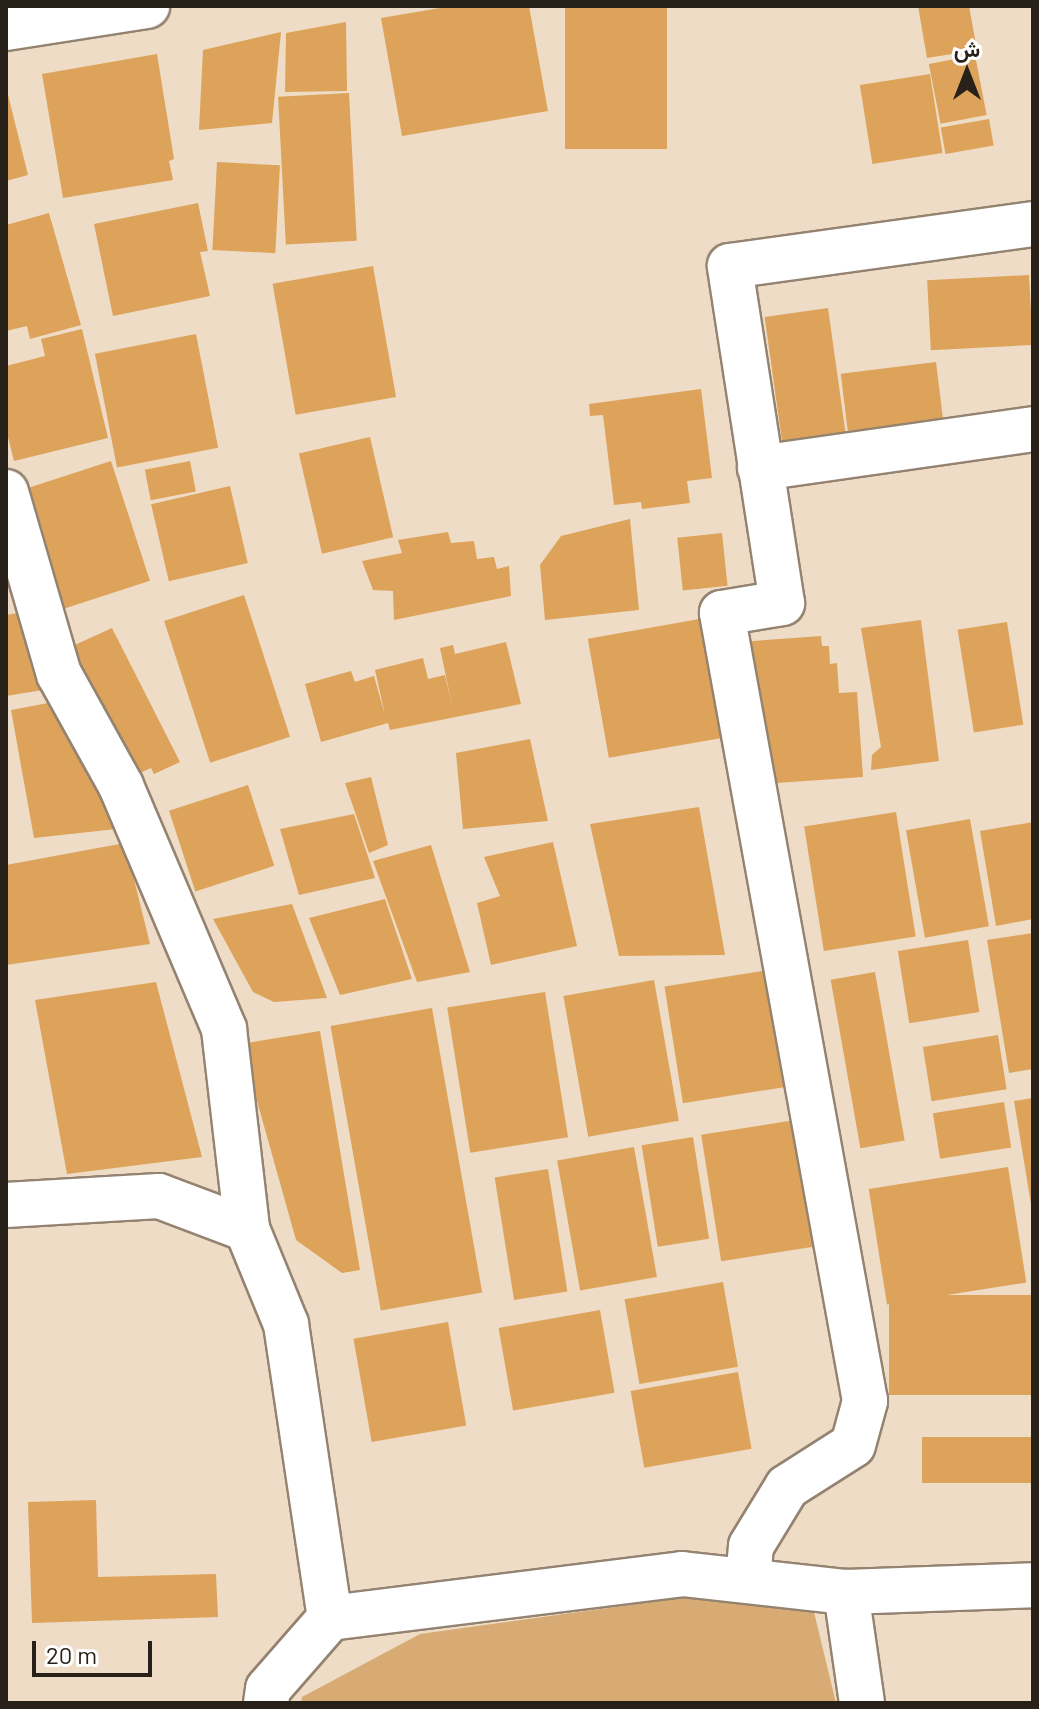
<!DOCTYPE html>
<html>
<head>
<meta charset="utf-8">
<style>
	body { margin:0 }
	#map { position:relative; width:1039px; height:1709px; overflow:hidden; background:#eedcc6; font-family:Barlow,Vazirmatn,sans-serif }
	div>[style] { position:absolute }
	[style*='--x'] { left:calc(var(--x)*1px); top:calc(var(--y)*1px); width:calc(var(--w)*1px); rotate:calc(var(--a)*1deg) }
	.green>* { inset:0; background:#d8ab75 }
	.building>* { inset:0; background:#dda35a; transform-origin:0 0 }
	.roads { filter:drop-shadow(2px 0 #948370) drop-shadow(-2px 0 #948370) drop-shadow(0 2px #948370) drop-shadow(0 -2px #948370) }
	.minor>* { height:44px; margin:-22px; padding:0 22px; transform-origin:22px; border-radius:22px; background:#fff }
	.major>* { height:44px; margin:-22px; padding:0 22px; transform-origin:22px; border-radius:22px; background:#fff }
	span { translate:-50% -50%; white-space:nowrap; text-align:center; line-height:1.15; -webkit-text-stroke:6px #fff; paint-order:stroke }
	.frame { position:absolute; inset:0; border:8px solid #282119; pointer-events:none }
	.north { position:absolute; left:927px; top:32px; width:80px; height:80px; -webkit-text-stroke:6px #fff; paint-order:stroke; rotate:0deg; font-size:22px; font-weight:700; line-height:32px; text-align:center; color:#282119 }
	.north::after { content:''; display:block; margin:auto; width:28px; height:36px; background:#282119; clip-path:polygon(50% 0,100% 100%,50% 72%,0 100%) }
	.scale { position:absolute; left:32px; top:1641px; width:120px; height:36px; box-sizing:border-box; border:4px solid #282119; border-top:0; padding-left:10px; font-size:24px; line-height:28px; white-space:nowrap; color:#282119; -webkit-text-stroke:6px #fff; paint-order:stroke }
</style>
</head>
<body>
<div id="map">
	<div class="green">
		<i style="clip-path:polygon(681px 1598px,813px 1608px,836px 1703px,301px 1703px,302px 1697px,420px 1634px)"></i>
	</div>
	<div class="building">
		<i style="clip-path:polygon(452px 6px,529px 6px,548px 111px,402px 136px,381px 18px)"></i>
		<i style="left:565px;top:6px;width:102px;height:143px"></i>
		<i style="clip-path:polygon(918px 6px,969px 6px,977px 50px,927px 58px)"></i>
		<i style="clip-path:polygon(346px 22px,347px 91px,285px 92px,286px 33px)"></i>
		<i style="clip-path:polygon(281px 32px,272px 123px,199px 130px,203px 50px)"></i>
		<i style="clip-path:polygon(157px 54px,174px 159px,169px 161px,173px 180px,63px 198px,42px 74px)"></i>
		<i style="left:975px;top:55px;width:61px;height:47px;rotate:79deg"></i>
		<i style="left:930px;top:74px;width:80px;height:71px;rotate:81deg"></i>
		<i style="clip-path:polygon(6px 87px,28px 175px,6px 181px)"></i>
		<i style="left:349px;top:93px;width:148px;height:71px;rotate:87deg"></i>
		<i style="left:989px;top:119px;width:27px;height:49px;rotate:80deg"></i>
		<i style="left:217px;top:162px;width:63px;height:88px;rotate:3deg"></i>
		<i style="clip-path:polygon(198px 203px,208px 251px,200px 252px,210px 296px,113px 316px,94px 224px)"></i>
		<i style="clip-path:polygon(49px 213px,81px 325px,30px 339px,27px 326px,6px 331px,6px 225px)"></i>
		<i style="left:373px;top:266px;width:133px;height:102px;rotate:80deg"></i>
		<i style="left:1029px;top:275px;width:70px;height:102px;rotate:87deg"></i>
		<i style="left:828px;top:308px;width:142px;height:64px;rotate:82deg"></i>
		<i style="clip-path:polygon(82px 329px,108px 438px,14px 461px,6px 429px,6px 366px,45px 356px,41px 339px)"></i>
		<i style="left:196px;top:334px;width:116px;height:103px;rotate:79deg"></i>
		<i style="left:936px;top:362px;width:76px;height:96px;rotate:83deg"></i>
		<i style="clip-path:polygon(701px 389px,712px 478px,687px 481px,690px 503px,642px 509px,641px 502px,614px 505px,603px 415px,590px 416px,589px 404px)"></i>
		<i style="left:370px;top:437px;width:103px;height:73px;rotate:77deg"></i>
		<i style="left:111px;top:461px;width:126px;height:93px;rotate:72deg"></i>
		<i style="left:190px;top:461px;width:31px;height:46px;rotate:79deg"></i>
		<i style="left:230px;top:486px;width:79px;height:81px;rotate:77deg"></i>
		<i style="clip-path:polygon(630px 519px,639px 610px,545px 620px,540px 565px,561px 536px)"></i>
		<i style="clip-path:polygon(448px 532px,451px 543px,474px 541px,477px 559px,494px 557px,497px 569px,509px 566px,511px 596px,394px 620px,393px 591px,373px 590px,362px 561px,402px 553px,398px 540px)"></i>
		<i style="left:722px;top:533px;width:53px;height:45px;rotate:84deg"></i>
		<i style="left:244px;top:595px;width:149px;height:84px;rotate:72deg"></i>
		<i style="clip-path:polygon(29px 611px,43px 690px,6px 696px,6px 615px)"></i>
		<i style="left:705px;top:618px;width:121px;height:119px;rotate:80deg"></i>
		<i style="clip-path:polygon(921px 620px,939px 761px,871px 770px,872px 755px,881px 747px,861px 628px)"></i>
		<i style="left:1007px;top:622px;width:104px;height:50px;rotate:81deg"></i>
		<i style="clip-path:polygon(112px 628px,180px 762px,154px 774px,151px 768px,131px 777px,66px 649px)"></i>
		<i style="clip-path:polygon(821px 636px,822px 646px,829px 646px,830px 664px,837px 663px,839px 693px,857px 692px,863px 777px,762px 784px,740px 642px)"></i>
		<i style="clip-path:polygon(506px 642px,521px 704px,390px 730px,388px 723px,321px 742px,305px 684px,351px 671px,355px 682px,374px 676px,385px 715px,375px 670px,423px 658px,428px 679px,445px 675px,452px 705px,440px 648px,453px 645px,455px 654px)"></i>
		<i style="clip-path:polygon(64px 700px,116px 829px,34px 838px,11px 710px)"></i>
		<i style="clip-path:polygon(530px 739px,548px 821px,463px 829px,456px 753px)"></i>
		<i style="clip-path:polygon(371px 777px,388px 845px,369px 853px,345px 783px)"></i>
		<i style="left:248px;top:785px;width:85px;height:83px;rotate:72deg"></i>
		<i style="clip-path:polygon(699px 807px,725px 955px,619px 956px,590px 824px)"></i>
		<i style="left:896px;top:812px;width:126px;height:93px;rotate:81deg"></i>
		<i style="clip-path:polygon(354px 814px,375px 878px,299px 895px,280px 829px)"></i>
		<i style="left:970px;top:819px;width:109px;height:65px;rotate:80deg"></i>
		<i style="clip-path:polygon(1033px 822px,1033px 919px,996px 926px,980px 831px)"></i>
		<i style="clip-path:polygon(553px 842px,577px 946px,491px 965px,477px 903px,500px 896px,484px 857px)"></i>
		<i style="clip-path:polygon(125px 843px,150px 944px,6px 965px,6px 865px)"></i>
		<i style="clip-path:polygon(431px 845px,470px 972px,417px 982px,373px 861px)"></i>
		<i style="clip-path:polygon(385px 899px,412px 979px,340px 995px,309px 918px)"></i>
		<i style="clip-path:polygon(292px 904px,327px 998px,274px 1002px,253px 992px,213px 919px)"></i>
		<i style="clip-path:polygon(1033px 933px,1033px 1069px,1009px 1073px,987px 940px)"></i>
		<i style="left:968px;top:940px;width:73px;height:71px;rotate:81deg"></i>
		<i style="left:782px;top:968px;width:118px;height:119px;rotate:81deg"></i>
		<i style="left:875px;top:972px;width:171px;height:45px;rotate:80deg"></i>
		<i style="left:654px;top:980px;width:143px;height:92px;rotate:80deg"></i>
		<i style="clip-path:polygon(156px 982px,202px 1157px,67px 1174px,35px 1000px)"></i>
		<i style="left:545px;top:992px;width:147px;height:99px;rotate:81deg"></i>
		<i style="left:432px;top:1008px;width:289px;height:103px;rotate:80deg"></i>
		<i style="clip-path:polygon(320px 1031px,360px 1270px,342px 1273px,296px 1240px,241px 1044px)"></i>
		<i style="left:998px;top:1035px;width:55px;height:76px;rotate:81deg"></i>
		<i style="clip-path:polygon(1033px 1098px,1033px 1203px,1031px 1204px,1014px 1101px)"></i>
		<i style="left:1004px;top:1102px;width:46px;height:72px;rotate:81deg"></i>
		<i style="left:795px;top:1120px;width:128px;height:95px;rotate:81deg"></i>
		<i style="left:693px;top:1137px;width:103px;height:52px;rotate:81deg"></i>
		<i style="left:634px;top:1147px;width:132px;height:78px;rotate:80deg"></i>
		<i style="left:1008px;top:1167px;width:117px;height:141px;rotate:81deg"></i>
		<i style="left:548px;top:1169px;width:124px;height:54px;rotate:81deg"></i>
		<i style="left:723px;top:1282px;width:86px;height:100px;rotate:80deg"></i>
		<i style="left:1033px;top:1295px;width:100px;height:144px;rotate:90deg"></i>
		<i style="left:600px;top:1310px;width:84px;height:103px;rotate:80deg"></i>
		<i style="left:448px;top:1322px;width:105px;height:96px;rotate:80deg"></i>
		<i style="left:738px;top:1372px;width:78px;height:109px;rotate:80deg"></i>
		<i style="left:1033px;top:1437px;width:46px;height:111px;rotate:90deg"></i>
		<i style="clip-path:polygon(96px 1500px,98px 1577px,216px 1574px,218px 1617px,32px 1623px,28px 1502px)"></i>
	</div>
	<div class="roads">
		<div class="minor">
			<i style="--x:760;--y:468;--w:276;--a:-8.1"></i>
			<i style="--x:6;--y:492;--w:190;--a:73.8"></i>
			<i style="--x:59;--y:674;--w:128;--a:61"></i>
			<i style="--x:121;--y:786;--w:264;--a:67"></i>
			<i style="--x:224;--y:1029;--w:201;--a:83.4"></i>
			<i style="--x:6;--y:1205;--w:153;--a:-3.4"></i>
			<i style="--x:159;--y:1196;--w:94;--a:20.6"></i>
			<i style="--x:247;--y:1229;--w:103;--a:67.7"></i>
			<i style="--x:286;--y:1324;--w:297;--a:81.5"></i>
			<i style="--x:330;--y:1618;--w:94;--a:131.1"></i>
			<i style="--x:268;--y:1689;--w:14;--a:98"></i>
			<i style="--x:748;--y:1580;--w:34;--a:-85"></i>
			<i style="--x:751;--y:1546;--w:69;--a:-58.6"></i>
			<i style="--x:787;--y:1487;--w:78;--a:-32.5"></i>
			<i style="--x:853;--y:1445;--w:46;--a:-74.7"></i>
			<i style="--x:865;--y:1401;--w:801;--a:-100.29"></i>
			<i style="--x:722;--y:613;--w:61;--a:-9.5"></i>
			<i style="--x:782;--y:603;--w:341;--a:-98.8"></i>
			<i style="--x:730;--y:266;--w:306;--a:-7.9"></i>
			<i style="--x:846;--y:1592;--w:112;--a:81.8"></i>
			<i style="--x:330;--y:1618;--w:355;--a:-7.1"></i>
			<i style="--x:682;--y:1574;--w:165;--a:6.3"></i>
			<i style="--x:846;--y:1592;--w:187;--a:-2.1"></i>
		</div>
		<div class="major">
			<i style="--x:6;--y:28;--w:143;--a:-8.9"></i>
		</div>
	</div>
	<div class="frame"></div>
	<div class="north">ش</div>
	<div class="scale">20 m</div>
</div>
</body>
</html>
